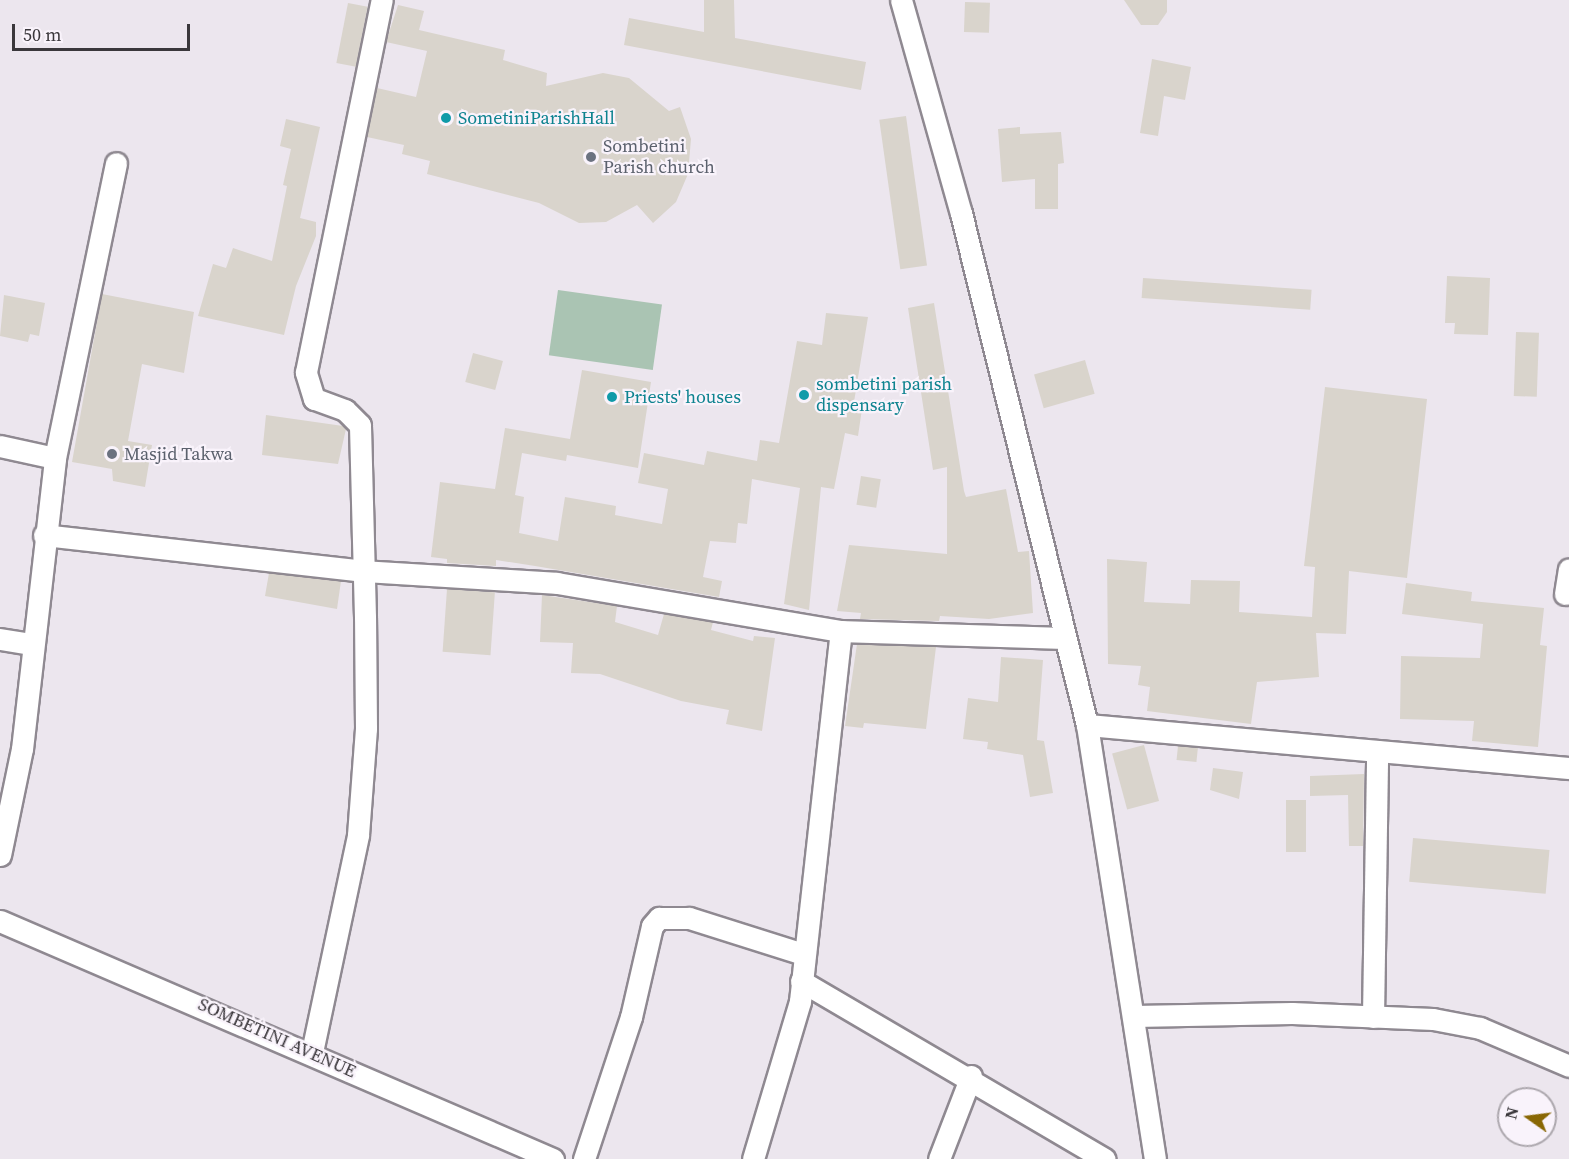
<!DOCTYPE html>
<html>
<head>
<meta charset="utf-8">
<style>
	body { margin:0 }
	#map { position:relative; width:1569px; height:1159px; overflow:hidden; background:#ece6ee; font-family:"Source Serif 4",serif }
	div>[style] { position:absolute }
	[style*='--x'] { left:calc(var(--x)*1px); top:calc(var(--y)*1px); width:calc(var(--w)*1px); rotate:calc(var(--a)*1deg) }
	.green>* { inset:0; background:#aac4b3; transform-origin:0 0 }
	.building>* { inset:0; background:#d9d4cc; transform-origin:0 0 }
	.roads { filter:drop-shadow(2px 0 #8f8991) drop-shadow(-2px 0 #8f8991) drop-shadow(0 2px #8f8991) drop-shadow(0 -2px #8f8991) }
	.street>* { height:21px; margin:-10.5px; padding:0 10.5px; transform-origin:10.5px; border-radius:10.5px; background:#fff }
	.dots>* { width:16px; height:16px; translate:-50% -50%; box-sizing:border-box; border:3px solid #f9f3fb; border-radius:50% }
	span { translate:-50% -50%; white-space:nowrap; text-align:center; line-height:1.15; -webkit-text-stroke:4.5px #f9f3fb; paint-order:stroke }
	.culture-label { font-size:18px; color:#0d838f }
	.left { translate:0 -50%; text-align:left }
	.worship-label { font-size:18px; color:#5b616d }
	.street-label { font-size:18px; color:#3a373b }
	.north { position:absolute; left:1497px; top:1087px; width:60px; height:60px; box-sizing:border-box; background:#f9f3fb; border:2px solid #ada8ae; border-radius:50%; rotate:284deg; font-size:16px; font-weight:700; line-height:24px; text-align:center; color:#3a373b }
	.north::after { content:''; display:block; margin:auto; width:21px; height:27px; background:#896704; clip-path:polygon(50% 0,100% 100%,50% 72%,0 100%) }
	.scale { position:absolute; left:12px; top:24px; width:178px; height:27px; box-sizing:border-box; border:3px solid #3a373b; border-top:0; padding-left:8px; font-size:18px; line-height:21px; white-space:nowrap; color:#3a373b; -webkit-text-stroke:4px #f9f3fb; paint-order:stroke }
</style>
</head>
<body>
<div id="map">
	<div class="green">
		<i style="left:558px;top:290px;width:105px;height:66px;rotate:8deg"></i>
	</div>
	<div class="building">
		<i style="clip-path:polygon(704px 0,734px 0,735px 38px,866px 62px,861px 90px,624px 45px,629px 18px,704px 32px)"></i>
		<i style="clip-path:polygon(1124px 0,1167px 0,1167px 12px,1158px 25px,1141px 25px)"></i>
		<i style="left:965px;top:2px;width:25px;height:30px;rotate:2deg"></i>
		<i style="left:348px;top:3px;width:20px;height:61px;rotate:11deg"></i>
		<i style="clip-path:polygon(398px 5px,424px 11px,419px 30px,505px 50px,503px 60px,547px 73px,546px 86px,603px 73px,629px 78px,669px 111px,680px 107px,691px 139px,688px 174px,676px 202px,653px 223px,637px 205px,606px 222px,579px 223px,539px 203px,427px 174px,430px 161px,402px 154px,404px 145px,367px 137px,377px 88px,416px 97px,427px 51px,386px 42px)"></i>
		<i style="clip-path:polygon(1152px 59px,1191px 67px,1185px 100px,1164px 96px,1158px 136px,1140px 133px)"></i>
		<i style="left:906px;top:116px;width:151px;height:27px;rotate:82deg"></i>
		<i style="clip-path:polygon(286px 119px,320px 127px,300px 218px,316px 222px,316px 236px,296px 286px,284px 335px,198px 316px,213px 264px,226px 268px,233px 248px,272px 261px,287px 186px,283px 185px,291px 149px,280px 146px)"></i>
		<i style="clip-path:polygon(1020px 127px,1020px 134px,1061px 132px,1064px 163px,1058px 164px,1058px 209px,1035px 209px,1035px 179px,1002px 182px,998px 129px)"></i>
		<i style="clip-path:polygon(1447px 276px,1490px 278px,1488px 335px,1454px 334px,1455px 323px,1445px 323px)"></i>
		<i style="left:1143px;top:278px;width:169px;height:20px;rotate:4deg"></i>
		<i style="clip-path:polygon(102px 294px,194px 312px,184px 373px,142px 364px,128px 441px,152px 445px,145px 487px,113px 481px,112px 469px,72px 462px)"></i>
		<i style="clip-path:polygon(4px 295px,45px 303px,39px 336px,30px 334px,28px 342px,0 336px)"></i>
		<i style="clip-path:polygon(934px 303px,964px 491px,966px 497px,1006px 489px,1018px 552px,1029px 551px,1033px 613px,989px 619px,940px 616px,939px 621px,860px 619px,861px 613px,837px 611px,849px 545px,947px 554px,947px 467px,933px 470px,908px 308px)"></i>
		<i style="clip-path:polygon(826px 313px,868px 317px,853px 408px,862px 409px,858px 436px,845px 433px,834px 489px,821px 487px,809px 610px,784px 604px,800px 488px,752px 479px,747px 524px,738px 523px,736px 543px,710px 541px,703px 577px,722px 581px,719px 597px,535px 566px,496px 560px,496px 566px,447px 563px,447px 559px,431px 557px,440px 482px,495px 489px,505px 428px,570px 439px,582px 370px,651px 382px,638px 468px,567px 455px,566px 461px,522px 453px,515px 495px,524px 497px,519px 533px,558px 541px,565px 497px,616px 506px,615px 515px,662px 524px,668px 489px,638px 483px,644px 453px,704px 465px,707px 451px,757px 461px,760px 440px,779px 443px,797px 341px,822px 345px)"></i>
		<i style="left:1516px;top:332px;width:23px;height:64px;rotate:2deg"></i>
		<i style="left:473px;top:353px;width:31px;height:30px;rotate:15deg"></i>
		<i style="left:1085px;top:360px;width:35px;height:53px;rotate:74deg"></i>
		<i style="clip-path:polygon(1325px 387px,1427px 399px,1407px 578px,1349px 571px,1346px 634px,1316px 633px,1319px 677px,1257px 682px,1251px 724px,1147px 711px,1150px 687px,1138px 685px,1141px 666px,1108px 664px,1107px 559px,1147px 562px,1144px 602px,1190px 604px,1191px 580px,1240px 581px,1239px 612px,1312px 617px,1315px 567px,1304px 566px)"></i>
		<i style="clip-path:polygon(266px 415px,343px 426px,346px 429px,338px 464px,262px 455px)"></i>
		<i style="left:861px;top:476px;width:20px;height:29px;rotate:9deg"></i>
		<i style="clip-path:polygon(269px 573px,341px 581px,337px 609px,265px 596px)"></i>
		<i style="clip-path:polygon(1406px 583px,1472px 592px,1471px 601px,1544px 608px,1540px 645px,1547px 646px,1538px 747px,1472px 741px,1474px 721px,1400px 719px,1401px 656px,1480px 658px,1483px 624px,1402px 614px)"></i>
		<i style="left:447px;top:589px;width:48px;height:63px;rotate:4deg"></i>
		<i style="clip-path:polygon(542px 595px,617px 606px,615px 622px,658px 635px,664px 614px,713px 622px,711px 630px,753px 641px,754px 636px,775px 638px,762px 731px,726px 724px,729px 710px,681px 701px,600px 674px,571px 673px,573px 643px,540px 642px)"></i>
		<i style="clip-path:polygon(857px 644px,936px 647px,926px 729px,864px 723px,863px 728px,845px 726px)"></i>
		<i style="clip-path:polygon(1001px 657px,1043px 660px,1037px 740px,1044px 741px,1053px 793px,1030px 797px,1023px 755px,987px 749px,988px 742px,963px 739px,968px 698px,998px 702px)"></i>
		<i style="left:1144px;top:745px;width:58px;height:33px;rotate:75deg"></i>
		<i style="left:1178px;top:746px;width:20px;height:14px;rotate:6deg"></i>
		<i style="clip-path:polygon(1213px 768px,1243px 772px,1239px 799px,1210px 790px)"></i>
		<i style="clip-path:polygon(1364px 774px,1363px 846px,1349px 846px,1348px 795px,1310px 796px,1310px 776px)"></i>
		<i style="left:1286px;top:800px;width:20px;height:52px"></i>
		<i style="left:1413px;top:838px;width:137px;height:44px;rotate:5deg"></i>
	</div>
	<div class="roads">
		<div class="street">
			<i style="--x:901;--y:0;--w:221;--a:74.3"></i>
			<i style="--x:961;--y:213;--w:527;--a:76.17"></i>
			<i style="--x:1087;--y:725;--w:439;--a:81.1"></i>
			<i style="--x:0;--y:446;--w:56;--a:12.3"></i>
			<i style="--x:44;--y:535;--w:321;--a:6.4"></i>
			<i style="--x:363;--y:571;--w:194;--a:3.5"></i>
			<i style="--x:557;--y:583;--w:288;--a:9.6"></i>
			<i style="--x:841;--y:631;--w:221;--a:1.8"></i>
			<i style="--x:1565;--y:594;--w:25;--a:-81"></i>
			<i style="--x:0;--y:639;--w:32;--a:9"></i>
			<i style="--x:1087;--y:725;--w:484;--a:5.1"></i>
			<i style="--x:0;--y:855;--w:108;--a:-78.3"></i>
			<i style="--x:22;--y:749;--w:293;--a:-83.5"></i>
			<i style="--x:55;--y:458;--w:301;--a:-78.3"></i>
			<i style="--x:0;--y:921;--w:602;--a:23.29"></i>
			<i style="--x:801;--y:981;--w:352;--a:30.4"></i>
			<i style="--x:1134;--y:1016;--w:158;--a:-1.1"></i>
			<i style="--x:1292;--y:1013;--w:141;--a:2.4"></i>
			<i style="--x:1433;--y:1019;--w:48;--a:10.8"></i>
			<i style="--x:1480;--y:1028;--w:97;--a:23.1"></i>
			<i style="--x:1373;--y:1017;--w:266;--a:-89.1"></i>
			<i style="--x:312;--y:1052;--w:222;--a:-78"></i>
			<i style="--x:358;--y:835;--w:107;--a:-85.7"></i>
			<i style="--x:366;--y:728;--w:111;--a:-90.5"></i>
			<i style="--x:365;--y:617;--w:192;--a:-91.5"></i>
			<i style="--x:360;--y:425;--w:21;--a:-135"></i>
			<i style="--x:345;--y:410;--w:33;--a:-160"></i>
			<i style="--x:314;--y:399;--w:28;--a:-107"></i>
			<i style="--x:306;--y:372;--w:380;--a:-78.5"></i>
			<i style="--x:584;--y:1159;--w:150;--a:-71.7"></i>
			<i style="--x:631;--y:1017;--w:93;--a:-77"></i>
			<i style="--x:652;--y:926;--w:11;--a:-49"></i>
			<i style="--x:659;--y:918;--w:30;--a:0"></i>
			<i style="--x:689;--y:918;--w:120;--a:17.5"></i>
			<i style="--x:753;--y:1159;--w:165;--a:-73.4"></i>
			<i style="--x:800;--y:1001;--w:372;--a:-83.7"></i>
			<i style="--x:939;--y:1159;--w:89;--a:-68.9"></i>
		</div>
	</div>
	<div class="dots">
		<i style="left:446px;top:118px;background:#0f9aa8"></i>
		<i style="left:591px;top:157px;background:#6b7280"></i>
		<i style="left:804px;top:395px;background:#0f9aa8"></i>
		<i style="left:612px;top:397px;background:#0f9aa8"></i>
		<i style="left:112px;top:454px;background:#6b7280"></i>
	</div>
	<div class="culture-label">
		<span class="left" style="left:458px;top:118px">SometiniParishHall</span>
		<span class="left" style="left:816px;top:395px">sombetini parish<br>dispensary</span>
		<span class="left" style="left:624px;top:397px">Priests' houses</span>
	</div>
	<div class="worship-label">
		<span class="left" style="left:603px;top:157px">Sombetini<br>Parish church</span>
		<span class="left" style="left:124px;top:454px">Masjid Takwa</span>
	</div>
	<div class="street-label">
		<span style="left:277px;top:1038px;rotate:24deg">SOMBETINI AVENUE</span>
	</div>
	<div class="north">N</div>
	<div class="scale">50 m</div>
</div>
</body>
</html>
